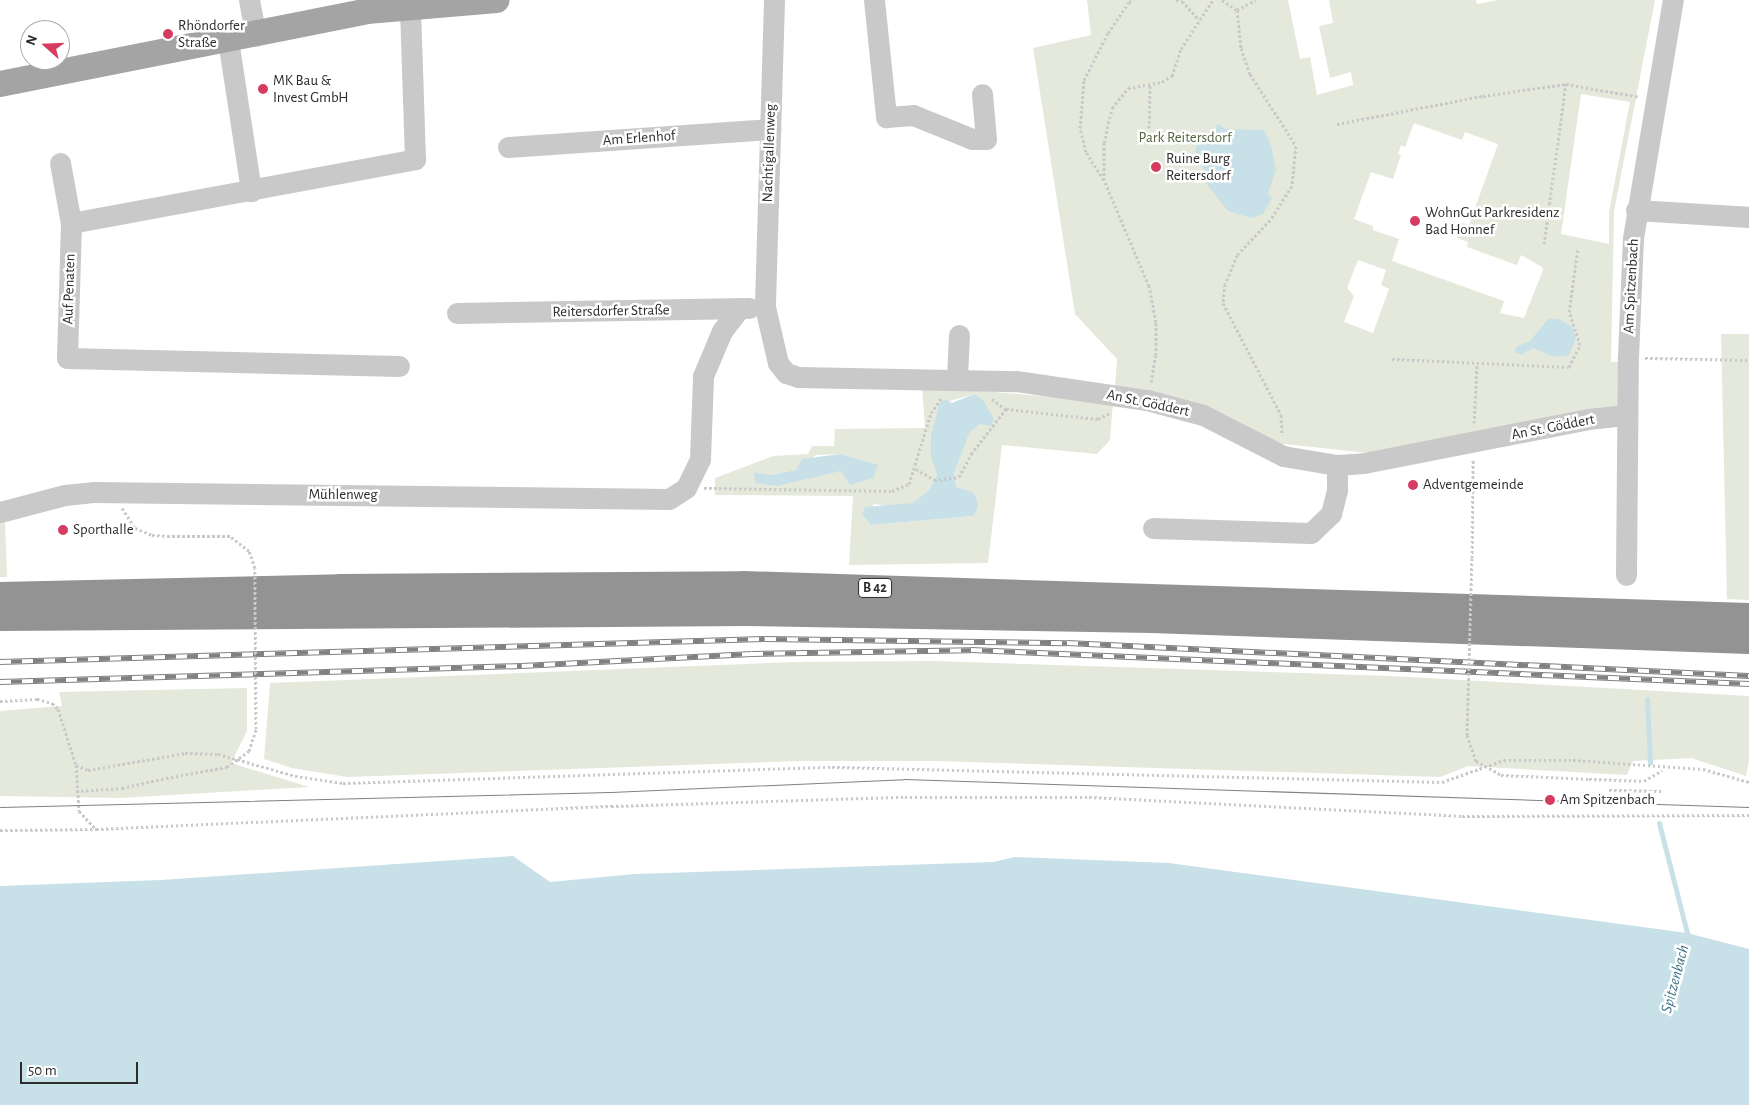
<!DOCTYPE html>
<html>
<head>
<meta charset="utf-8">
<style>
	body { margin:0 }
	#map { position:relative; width:1749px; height:1105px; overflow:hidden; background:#fff; font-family:"Alegreya Sans",sans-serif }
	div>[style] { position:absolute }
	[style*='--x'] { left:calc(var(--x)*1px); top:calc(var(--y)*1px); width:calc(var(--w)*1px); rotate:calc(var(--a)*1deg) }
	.green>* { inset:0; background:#e4e9db }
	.water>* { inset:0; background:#c8e0e7 }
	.stream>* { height:5px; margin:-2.5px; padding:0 2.5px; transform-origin:2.5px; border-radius:2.5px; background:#c8e0e7 }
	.path>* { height:3px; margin-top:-1.5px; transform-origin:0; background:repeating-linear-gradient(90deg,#c9c9c9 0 2.5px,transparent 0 5px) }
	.minor>* { height:21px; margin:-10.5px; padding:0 10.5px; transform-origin:10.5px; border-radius:10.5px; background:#c9c9c9 }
	.major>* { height:26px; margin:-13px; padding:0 13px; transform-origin:13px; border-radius:13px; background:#a4a4a4 }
	.highway>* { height:28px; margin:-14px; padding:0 14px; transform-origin:14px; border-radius:14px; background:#939393 }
	.tram>* { height:1px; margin:-0.5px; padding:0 0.5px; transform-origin:0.5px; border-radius:0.5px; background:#818181 }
	.rail>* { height:5.5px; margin-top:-2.75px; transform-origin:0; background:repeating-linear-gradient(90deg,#fff 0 11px,#818181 0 22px); box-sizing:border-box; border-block:1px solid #818181 }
	.path-bridge>* { height:3px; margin-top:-1.5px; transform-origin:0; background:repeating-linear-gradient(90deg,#c9c9c9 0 2.5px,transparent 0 5px) }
	.dots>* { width:14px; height:14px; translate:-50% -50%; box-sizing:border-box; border:2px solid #fff; border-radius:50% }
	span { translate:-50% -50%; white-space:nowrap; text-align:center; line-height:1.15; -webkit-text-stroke:5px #fff; paint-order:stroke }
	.shield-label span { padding:1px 4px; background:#fff; border:1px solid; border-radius:4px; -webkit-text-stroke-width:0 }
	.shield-label { font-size:14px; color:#2c2c2c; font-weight:700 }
	.poi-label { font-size:15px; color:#2c2c2c }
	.left { translate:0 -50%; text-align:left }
	.street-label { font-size:15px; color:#2c2c2c }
	.park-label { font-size:15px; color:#55633e }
	.water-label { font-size:16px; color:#427687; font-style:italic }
	.north { position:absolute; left:20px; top:20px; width:50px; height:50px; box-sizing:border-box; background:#fff; border:1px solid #ababab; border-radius:50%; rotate:290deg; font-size:14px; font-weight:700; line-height:20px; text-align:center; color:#2c2c2c }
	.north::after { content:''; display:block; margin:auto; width:18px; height:22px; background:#d53c5f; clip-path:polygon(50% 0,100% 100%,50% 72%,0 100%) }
	.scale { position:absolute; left:20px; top:1062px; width:118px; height:22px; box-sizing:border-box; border:2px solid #2c2c2c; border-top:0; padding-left:6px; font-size:15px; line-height:18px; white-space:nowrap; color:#2c2c2c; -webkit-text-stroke:4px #fff; paint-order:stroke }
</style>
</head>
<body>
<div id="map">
	<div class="green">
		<i style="clip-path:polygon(evenodd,1087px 0,1288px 0,1300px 59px,1310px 57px,1317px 95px,1353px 85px,1351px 72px,1330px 78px,1319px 26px,1333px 23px,1329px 0,1476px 0,1477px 4px,1499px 0,1655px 0,1614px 211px,1611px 362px,1624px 362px,1621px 410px,1368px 453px,1266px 442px,1115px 386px,1117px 359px,1075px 314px,1033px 48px,1091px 35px,1087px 0,1581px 94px,1630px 102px,1609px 212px,1609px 244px,1561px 234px,1581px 94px,1087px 0,1414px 123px,1462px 140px,1465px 132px,1498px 144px,1469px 225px,1462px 223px,1457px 238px,1468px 242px,1467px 247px,1517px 265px,1521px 255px,1542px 267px,1543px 270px,1524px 318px,1500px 313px,1504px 301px,1392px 261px,1399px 239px,1373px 230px,1373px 226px,1354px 219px,1371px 172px,1393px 179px,1401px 155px,1398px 154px,1401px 145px,1405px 147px,1414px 123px,1087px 0,1358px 260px,1386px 270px,1381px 285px,1389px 289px,1373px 333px,1344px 322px,1354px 296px,1347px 288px,1358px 260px)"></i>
		<i style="clip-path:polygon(1721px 334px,1749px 334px,1749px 600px,1727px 599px)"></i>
		<i style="clip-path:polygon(evenodd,922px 386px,1113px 402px,1110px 440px,1097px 454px,1002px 445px,988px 563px,849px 565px,853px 496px,715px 495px,715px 478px,773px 456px,808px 454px,812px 446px,834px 446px,835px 429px,925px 428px,922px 386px,974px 394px,980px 424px,970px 432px,954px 473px,956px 487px,971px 491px,973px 516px,871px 525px,873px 504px,890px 506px,914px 503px,929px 490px,937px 475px,931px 458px,931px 434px,939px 404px,974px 394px,922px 386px,840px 454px,841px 471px,804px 477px,791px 483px,754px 472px,770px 475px,797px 470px,816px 455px,840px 454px)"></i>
		<i style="clip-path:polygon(5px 522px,7px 577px,0 577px,0 523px)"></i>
		<i style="clip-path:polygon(934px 661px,1390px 676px,1749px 696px,1749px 761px,1746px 776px,1691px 758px,1633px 761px,1627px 775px,1468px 766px,1440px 777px,936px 761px,801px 761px,347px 777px,292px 768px,264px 759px,270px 683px,794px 662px)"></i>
		<i style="clip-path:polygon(247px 688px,247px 731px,231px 763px,309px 787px,120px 798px,0 796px,0 711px,62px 706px,59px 692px)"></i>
	</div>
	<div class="water">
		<i style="clip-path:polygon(1217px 124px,1227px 129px,1264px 130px,1271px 145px,1276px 170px,1268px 193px,1272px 198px,1263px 214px,1251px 218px,1228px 211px,1208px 186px,1203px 168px,1195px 159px,1196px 147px,1203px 137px,1215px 133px)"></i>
		<i style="clip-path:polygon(1548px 319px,1559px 319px,1571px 326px,1576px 338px,1569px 355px,1554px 357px,1533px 348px,1521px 355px,1515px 352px,1516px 347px,1530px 341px)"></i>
		<i style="clip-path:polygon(974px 394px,983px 400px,994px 419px,991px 426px,980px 424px,970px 432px,954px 473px,956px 487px,971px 491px,976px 497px,978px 507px,973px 516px,871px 525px,862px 514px,865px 507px,913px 503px,929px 490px,937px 475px,931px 458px,931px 434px,939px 404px,945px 399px,952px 403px)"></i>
		<i style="clip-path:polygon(840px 454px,878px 465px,873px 478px,850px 485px,841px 471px,777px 486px,755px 483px,754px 472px,770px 475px,796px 470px,802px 459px)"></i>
		<i style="clip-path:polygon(513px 856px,550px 882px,635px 874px,993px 862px,1015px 857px,1169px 863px,1687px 933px,1749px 949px,1749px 1105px,0 1105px,0 886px,161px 880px)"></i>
	</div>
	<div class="stream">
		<i style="--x:1647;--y:699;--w:64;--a:87.3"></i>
		<i style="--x:1659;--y:823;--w:114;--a:75.7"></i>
		<i style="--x:1687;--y:933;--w:6;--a:108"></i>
	</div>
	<div class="path">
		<i style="--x:1176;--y:0;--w:6;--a:9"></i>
		<i style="--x:1182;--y:1;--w:24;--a:48"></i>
		<i style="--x:1222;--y:0;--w:18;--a:34"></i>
		<i style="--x:1237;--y:10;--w:21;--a:-28"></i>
		<i style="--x:1237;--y:10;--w:38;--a:84"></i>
		<i style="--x:1241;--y:48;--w:28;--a:71"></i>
		<i style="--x:1250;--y:74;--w:85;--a:57.4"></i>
		<i style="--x:1296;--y:146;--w:40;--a:95.7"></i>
		<i style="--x:1292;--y:186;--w:40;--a:122.9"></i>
		<i style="--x:1270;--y:220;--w:48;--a:133.3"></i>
		<i style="--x:1237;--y:255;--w:31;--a:112"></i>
		<i style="--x:1225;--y:284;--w:19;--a:96"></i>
		<i style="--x:1223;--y:303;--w:126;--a:62.6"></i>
		<i style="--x:1281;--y:415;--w:20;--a:87"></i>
		<i style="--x:1337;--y:124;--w:149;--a:-10.9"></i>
		<i style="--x:1483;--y:96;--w:84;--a:-8.2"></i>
		<i style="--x:1149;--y:128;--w:44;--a:-88.7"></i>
		<i style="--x:1104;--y:180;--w:33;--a:-123"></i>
		<i style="--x:1086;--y:152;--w:25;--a:-104"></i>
		<i style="--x:1080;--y:128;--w:48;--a:-85.2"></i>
		<i style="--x:1084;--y:80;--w:53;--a:-62.9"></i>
		<i style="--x:1108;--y:33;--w:37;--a:-56"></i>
		<i style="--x:1129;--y:2;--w:5;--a:-22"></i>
		<i style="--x:1544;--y:244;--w:162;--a:-82.2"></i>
		<i style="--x:1566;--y:84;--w:75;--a:10"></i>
		<i style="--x:1645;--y:358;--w:104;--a:1.1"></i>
		<i style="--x:1392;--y:359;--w:177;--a:2.6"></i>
		<i style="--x:1569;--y:367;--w:25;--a:-63"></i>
		<i style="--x:1580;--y:345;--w:35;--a:-108"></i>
		<i style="--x:1569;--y:312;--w:64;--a:-81.9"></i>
		<i style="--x:1151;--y:382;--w:27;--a:-80"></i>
		<i style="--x:1156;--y:355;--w:33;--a:-90"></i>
		<i style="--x:1156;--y:322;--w:37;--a:-101"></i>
		<i style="--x:1149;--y:286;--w:115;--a:-113"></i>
		<i style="--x:1104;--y:180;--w:37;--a:-90"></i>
		<i style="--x:1104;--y:143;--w:36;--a:-77"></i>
		<i style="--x:1112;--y:108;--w:26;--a:-51"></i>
		<i style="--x:1128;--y:88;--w:35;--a:-10"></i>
		<i style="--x:1162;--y:82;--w:12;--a:-31"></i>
		<i style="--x:1172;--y:76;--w:28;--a:-72"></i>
		<i style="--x:1181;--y:49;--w:59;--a:-56.9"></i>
		<i style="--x:992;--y:399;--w:17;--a:36"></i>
		<i style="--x:1474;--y:423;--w:60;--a:-87.1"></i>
		<i style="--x:916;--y:469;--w:21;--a:31"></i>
		<i style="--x:934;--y:480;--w:25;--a:-7"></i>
		<i style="--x:959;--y:477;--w:26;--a:-62"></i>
		<i style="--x:971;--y:454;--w:57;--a:-52.1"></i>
		<i style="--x:1006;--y:409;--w:93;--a:6.2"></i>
		<i style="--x:1098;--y:419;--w:13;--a:-27"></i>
		<i style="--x:704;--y:488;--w:188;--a:0.9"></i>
		<i style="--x:892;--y:491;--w:18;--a:-22"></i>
		<i style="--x:909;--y:484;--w:74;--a:-72.8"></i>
		<i style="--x:931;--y:413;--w:19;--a:-55"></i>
		<i style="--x:122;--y:508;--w:24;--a:57"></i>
		<i style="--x:135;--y:528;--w:18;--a:22"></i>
		<i style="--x:152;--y:535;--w:15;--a:4"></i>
		<i style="--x:1472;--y:558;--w:99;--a:-89.4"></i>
		<i style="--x:0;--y:701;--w:37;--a:-3"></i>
		<i style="--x:37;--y:699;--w:16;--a:15"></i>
		<i style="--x:52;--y:703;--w:8;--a:45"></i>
		<i style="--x:58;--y:709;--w:59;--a:72.2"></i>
		<i style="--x:76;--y:765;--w:13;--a:23"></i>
		<i style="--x:88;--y:770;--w:98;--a:-9.9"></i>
		<i style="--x:185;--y:753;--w:33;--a:2"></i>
		<i style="--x:218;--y:754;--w:80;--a:15.9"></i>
		<i style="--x:295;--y:776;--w:49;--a:8.3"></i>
		<i style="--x:343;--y:783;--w:489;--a:-1.9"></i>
		<i style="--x:832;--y:767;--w:610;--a:1.41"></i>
		<i style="--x:1442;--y:782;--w:66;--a:-19.5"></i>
		<i style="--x:1504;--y:760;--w:69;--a:0"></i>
		<i style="--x:1573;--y:760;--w:130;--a:4"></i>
		<i style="--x:1703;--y:769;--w:48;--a:15.8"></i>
		<i style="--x:76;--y:765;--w:46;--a:86.3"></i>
		<i style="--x:79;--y:811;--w:25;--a:47"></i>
		<i style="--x:1589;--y:779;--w:55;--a:2.1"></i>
		<i style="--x:1644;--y:781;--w:21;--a:-31"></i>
		<i style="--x:1609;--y:790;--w:52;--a:1.1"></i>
		<i style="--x:76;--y:791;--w:46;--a:-3.7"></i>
		<i style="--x:122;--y:788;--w:45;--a:-12.8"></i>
		<i style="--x:0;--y:830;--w:96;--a:-0.6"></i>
		<i style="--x:96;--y:829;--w:516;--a:-2.56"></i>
		<i style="--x:611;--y:806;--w:294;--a:-1.8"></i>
		<i style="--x:905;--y:797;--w:184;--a:0"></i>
		<i style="--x:1089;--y:797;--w:373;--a:2.9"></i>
		<i style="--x:1462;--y:816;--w:287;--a:-0.2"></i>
	</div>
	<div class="minor">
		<i style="--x:249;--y:0;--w:36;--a:79"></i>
		<i style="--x:774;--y:0;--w:307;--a:91.7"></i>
		<i style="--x:765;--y:307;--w:57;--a:76.9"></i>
		<i style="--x:778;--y:363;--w:13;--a:51"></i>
		<i style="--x:786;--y:373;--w:13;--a:18"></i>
		<i style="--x:798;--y:377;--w:218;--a:1.1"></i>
		<i style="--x:1016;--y:381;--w:132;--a:8.3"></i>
		<i style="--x:1147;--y:400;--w:58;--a:15"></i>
		<i style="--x:1203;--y:415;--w:90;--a:27.1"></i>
		<i style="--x:1283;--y:456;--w:55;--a:9.5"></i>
		<i style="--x:1337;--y:465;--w:27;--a:-4"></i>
		<i style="--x:1364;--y:463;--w:228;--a:-11.1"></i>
		<i style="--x:1588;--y:419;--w:39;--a:-6"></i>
		<i style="--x:874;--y:0;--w:118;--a:84.1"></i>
		<i style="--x:886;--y:117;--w:27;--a:-4"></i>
		<i style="--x:913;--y:115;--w:64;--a:22.1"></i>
		<i style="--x:972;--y:139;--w:14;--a:0"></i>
		<i style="--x:986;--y:139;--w:45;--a:-95.1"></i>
		<i style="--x:228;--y:40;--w:153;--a:81.3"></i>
		<i style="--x:508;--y:147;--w:263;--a:-3.9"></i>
		<i style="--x:60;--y:163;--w:61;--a:79.6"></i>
		<i style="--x:71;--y:223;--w:135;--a:91.7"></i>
		<i style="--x:67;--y:358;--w:332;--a:1.4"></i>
		<i style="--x:1636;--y:210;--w:113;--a:3.5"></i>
		<i style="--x:71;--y:223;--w:350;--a:-10.5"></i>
		<i style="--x:415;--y:159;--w:152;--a:-91.9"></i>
		<i style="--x:457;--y:313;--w:292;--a:-1"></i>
		<i style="--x:957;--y:377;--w:42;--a:-87.3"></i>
		<i style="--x:0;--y:512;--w:67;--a:-14.7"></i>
		<i style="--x:65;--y:495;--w:28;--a:-6"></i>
		<i style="--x:93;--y:492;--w:576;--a:0.7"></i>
		<i style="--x:669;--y:499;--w:20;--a:-33"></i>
		<i style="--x:686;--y:488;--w:32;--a:-64"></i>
		<i style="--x:700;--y:459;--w:83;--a:-87.9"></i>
		<i style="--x:703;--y:376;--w:49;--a:-67.1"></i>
		<i style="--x:722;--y:331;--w:29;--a:-52"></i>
		<i style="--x:1153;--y:528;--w:158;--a:1.8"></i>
		<i style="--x:1311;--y:533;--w:28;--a:-44"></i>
		<i style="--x:1331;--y:514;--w:25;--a:-76"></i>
		<i style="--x:1337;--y:490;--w:25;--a:-90"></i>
		<i style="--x:1626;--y:575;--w:218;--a:-89.5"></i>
		<i style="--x:1628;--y:357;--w:119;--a:-87.6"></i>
		<i style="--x:1633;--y:238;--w:241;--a:-80.5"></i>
	</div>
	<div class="major">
		<i style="--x:0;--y:84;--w:374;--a:-11.2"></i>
		<i style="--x:367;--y:11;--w:130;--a:-4.8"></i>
	</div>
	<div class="highway">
		<i style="--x:0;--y:596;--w:341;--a:-1.3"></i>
		<i style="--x:341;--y:588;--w:402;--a:-0.4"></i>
		<i style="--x:743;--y:585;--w:1007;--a:1.82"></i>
		<i style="--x:0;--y:617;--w:747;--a:-0.38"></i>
		<i style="--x:747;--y:612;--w:405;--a:1"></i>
		<i style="--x:1152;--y:619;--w:597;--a:2.01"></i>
	</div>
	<div class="tram">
		<i style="--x:0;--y:807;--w:611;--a:-1.41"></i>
		<i style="--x:611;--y:792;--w:293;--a:-2.5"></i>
		<i style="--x:904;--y:779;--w:845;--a:1.9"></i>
	</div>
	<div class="rail">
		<i style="--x:0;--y:662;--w:765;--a:-1.72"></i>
		<i style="--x:765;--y:639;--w:302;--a:0.8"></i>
		<i style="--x:1067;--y:643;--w:683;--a:2.77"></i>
		<i style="--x:0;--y:682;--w:522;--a:-1.76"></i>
		<i style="--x:522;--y:666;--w:230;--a:-3"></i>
		<i style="--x:752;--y:654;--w:219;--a:-1"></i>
		<i style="--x:971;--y:650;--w:779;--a:2.5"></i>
	</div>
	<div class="path-bridge">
		<i style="--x:1472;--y:558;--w:177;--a:91.6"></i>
		<i style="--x:1467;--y:735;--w:28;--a:71"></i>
		<i style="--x:1476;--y:761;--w:29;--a:29"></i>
		<i style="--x:1501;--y:775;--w:88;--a:2.6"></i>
		<i style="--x:166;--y:778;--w:62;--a:-10.2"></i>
		<i style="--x:227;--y:767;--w:27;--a:-36"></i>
		<i style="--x:249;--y:751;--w:23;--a:-72"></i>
		<i style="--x:256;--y:729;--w:161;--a:-90.4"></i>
		<i style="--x:255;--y:568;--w:18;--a:-109"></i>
		<i style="--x:249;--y:551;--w:24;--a:-142"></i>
		<i style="--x:230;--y:536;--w:63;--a:180"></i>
	</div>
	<div class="dots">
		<i style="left:168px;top:34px;background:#d53c5f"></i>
		<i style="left:263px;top:89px;background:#d53c5f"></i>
		<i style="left:1156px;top:167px;background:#d53c5f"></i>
		<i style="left:1415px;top:221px;background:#d53c5f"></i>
		<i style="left:1413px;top:485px;background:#d53c5f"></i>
		<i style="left:63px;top:530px;background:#d53c5f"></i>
		<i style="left:1550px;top:800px;background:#d53c5f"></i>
	</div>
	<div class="shield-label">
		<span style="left:875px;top:588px">B 42</span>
	</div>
	<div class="poi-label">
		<span class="left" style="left:178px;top:34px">Rhöndorfer<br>Straße</span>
		<span class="left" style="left:273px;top:89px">MK Bau &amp;<br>Invest GmbH</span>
		<span class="left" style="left:1166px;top:167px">Ruine Burg<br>Reitersdorf</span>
		<span class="left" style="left:1425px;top:221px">WohnGut Parkresidenz<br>Bad Honnef</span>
		<span class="left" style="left:1423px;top:485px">Adventgemeinde</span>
		<span class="left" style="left:73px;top:530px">Sporthalle</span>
		<span class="left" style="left:1560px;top:800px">Am Spitzenbach</span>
	</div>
	<div class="street-label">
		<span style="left:639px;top:138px;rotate:-4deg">Am Erlenhof</span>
		<span style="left:769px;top:153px;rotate:-88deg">Nachtigallenweg</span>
		<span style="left:1631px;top:286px;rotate:-87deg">Am Spitzenbach</span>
		<span style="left:69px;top:289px;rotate:-88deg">Auf Penaten</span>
		<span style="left:611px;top:311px;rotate:-1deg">Reitersdorfer Straße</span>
		<span style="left:1148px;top:403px;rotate:12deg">An St. Göddert</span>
		<span style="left:1553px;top:427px;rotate:-11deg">An St. Göddert</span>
		<span style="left:343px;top:495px">Mühlenweg</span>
	</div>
	<div class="park-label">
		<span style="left:1185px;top:138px">Park Reitersdorf</span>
	</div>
	<div class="water-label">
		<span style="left:1675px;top:979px;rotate:-75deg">Spitzenbach</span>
	</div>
	<div class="north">N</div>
	<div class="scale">50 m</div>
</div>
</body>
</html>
